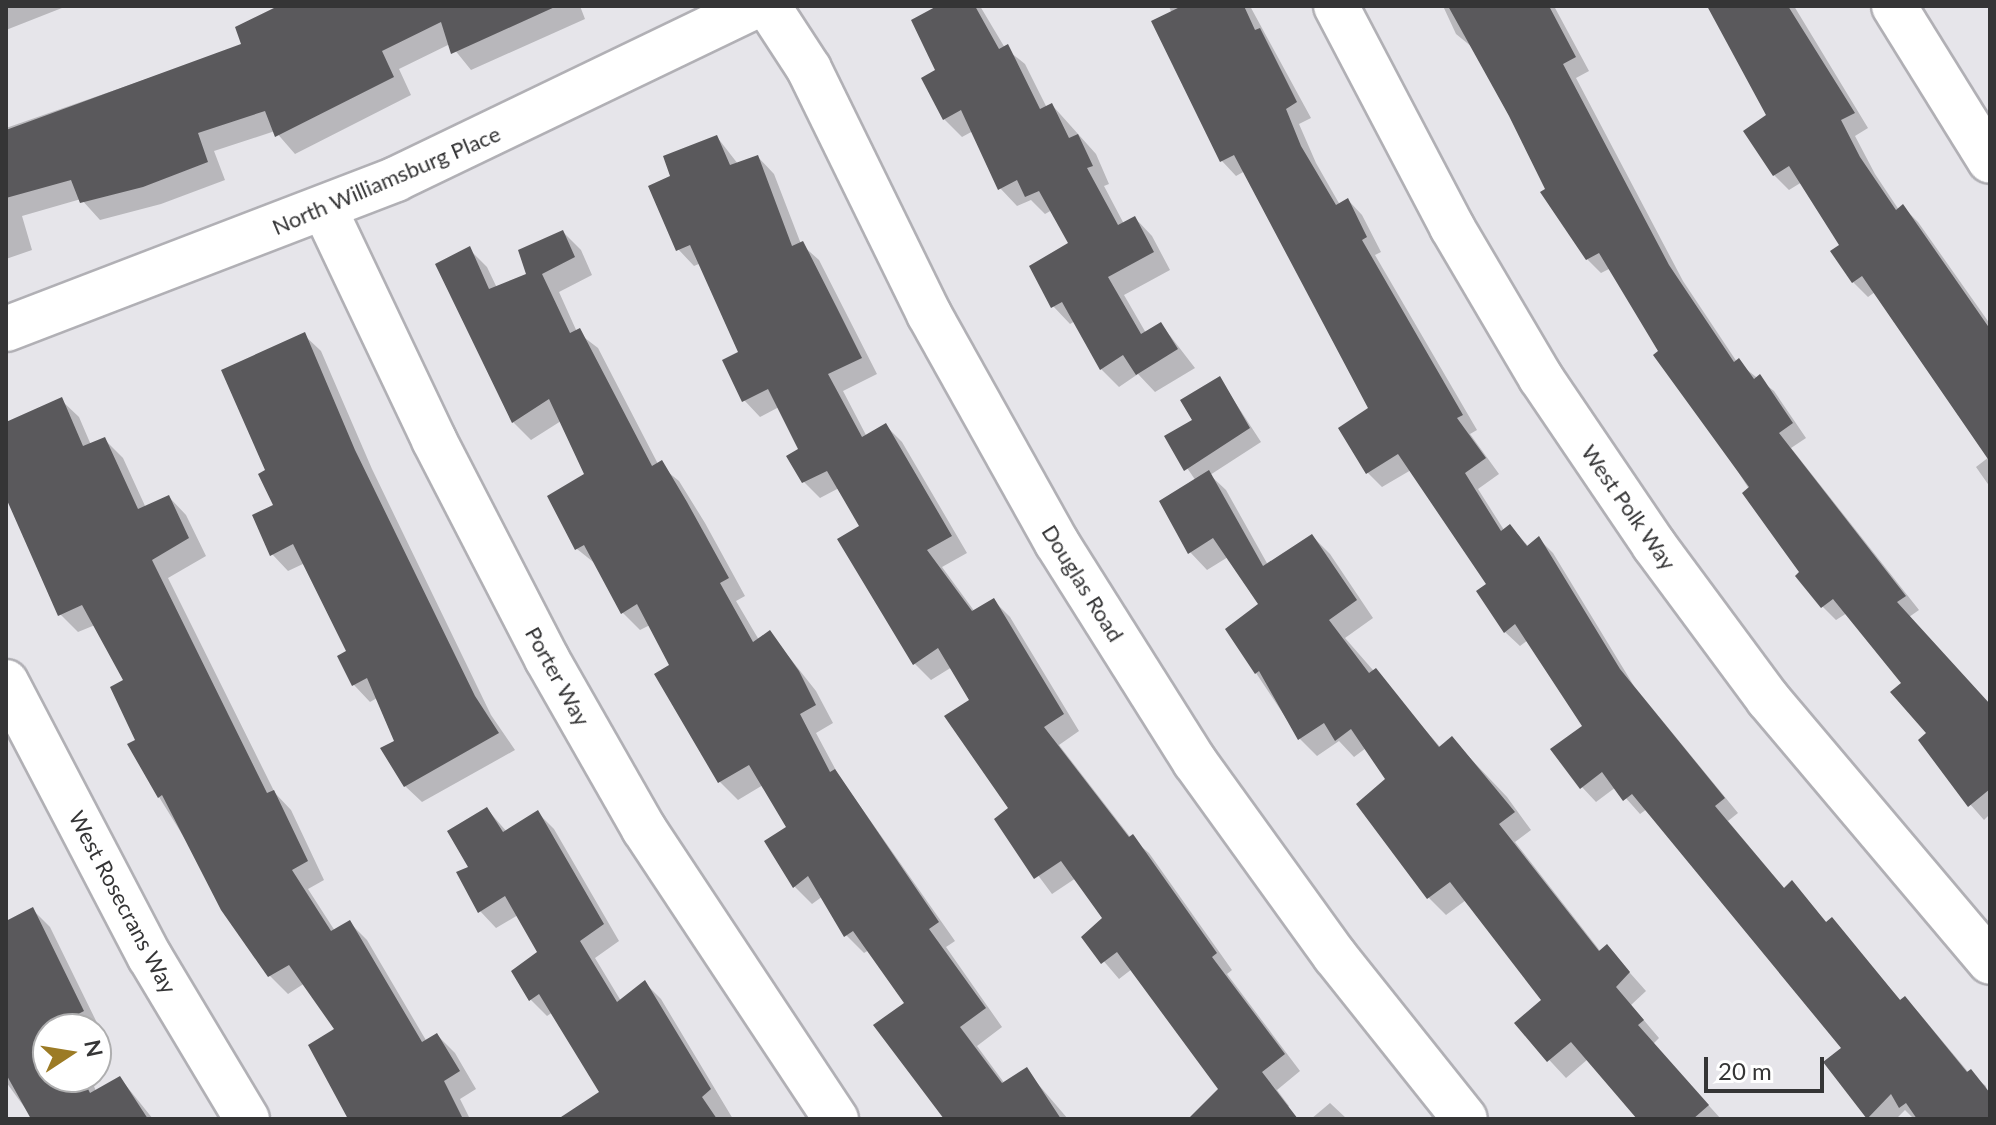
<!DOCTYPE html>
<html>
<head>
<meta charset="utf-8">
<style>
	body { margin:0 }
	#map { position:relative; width:1996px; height:1125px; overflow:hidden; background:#e6e5ea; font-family:Lato,sans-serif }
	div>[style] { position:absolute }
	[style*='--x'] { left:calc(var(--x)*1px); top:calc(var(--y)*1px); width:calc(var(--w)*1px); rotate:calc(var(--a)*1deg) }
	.shadow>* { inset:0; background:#0003 }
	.building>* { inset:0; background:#5a595c }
	.roads { filter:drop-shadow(2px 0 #b1b0b5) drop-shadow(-2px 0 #b1b0b5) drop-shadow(0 2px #b1b0b5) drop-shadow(0 -2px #b1b0b5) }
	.minor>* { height:44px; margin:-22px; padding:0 22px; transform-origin:22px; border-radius:22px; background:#fff }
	span { translate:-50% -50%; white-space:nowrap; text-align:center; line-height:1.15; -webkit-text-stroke:8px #fff; paint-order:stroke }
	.street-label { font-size:22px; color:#353536 }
	.frame { position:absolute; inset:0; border:8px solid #353536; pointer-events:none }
	.north { position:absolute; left:32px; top:1013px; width:80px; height:80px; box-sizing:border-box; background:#fff; border:2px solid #aeaeaf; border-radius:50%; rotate:78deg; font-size:22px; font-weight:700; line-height:32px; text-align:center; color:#353536 }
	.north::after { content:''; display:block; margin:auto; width:28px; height:36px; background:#9c7b25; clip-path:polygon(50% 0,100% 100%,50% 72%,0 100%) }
	.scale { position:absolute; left:1704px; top:1057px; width:120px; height:36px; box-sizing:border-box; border:4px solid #353536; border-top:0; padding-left:10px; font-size:24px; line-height:28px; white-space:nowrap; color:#353536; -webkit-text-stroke:6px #fff; paint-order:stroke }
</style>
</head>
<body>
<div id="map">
	<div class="shadow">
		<i style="clip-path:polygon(6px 6px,67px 6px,6px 30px)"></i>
		<i style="clip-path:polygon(285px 6px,580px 6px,585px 19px,471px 70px,450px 44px,399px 69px,411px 95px,295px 154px,275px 131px,214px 151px,225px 180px,161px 204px,100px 220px,81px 199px,22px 216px,32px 250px,6px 259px,6px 128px,244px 45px)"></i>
		<i style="clip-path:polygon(941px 6px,980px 6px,1005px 48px,1025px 64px,1047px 108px,1052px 105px,1096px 154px,1109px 184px,1104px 186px,1124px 224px,1135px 218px,1152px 236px,1170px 270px,1124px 295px,1146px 333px,1161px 324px,1195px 368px,1155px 392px,1138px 374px,1119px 387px,1101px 369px,1075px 321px,1070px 324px,1053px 306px,1070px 244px,1052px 210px,1045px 214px,1031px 200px,1017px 206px,1000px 188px,973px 131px,962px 137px,944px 119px,938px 71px)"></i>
		<i style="clip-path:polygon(1169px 6px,1250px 6px,1311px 118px,1299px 124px,1316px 163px,1340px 205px,1348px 200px,1362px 215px,1381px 252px,1375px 255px,1477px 430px,1470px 434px,1499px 474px,1478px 489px,1504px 530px,1510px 526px,1529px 547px,1539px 539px,1553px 553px,1634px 686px,1738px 813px,1728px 821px,1785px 889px,1792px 883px,1828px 924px,1832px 920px,1901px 1001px,1905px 999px,1919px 1013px,1969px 1073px,1986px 1086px,1990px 1119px,1914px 1119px,1905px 1110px,1896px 1119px,1870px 1119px,1843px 1048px,1647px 809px,1640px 814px,1616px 787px,1596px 802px,1582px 787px,1585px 727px,1528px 640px,1520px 646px,1505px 632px,1488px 584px,1411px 470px,1382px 487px,1368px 473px,1370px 408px,1245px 171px,1236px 176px,1222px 161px)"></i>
		<i style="clip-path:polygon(1443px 6px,1554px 6px,1589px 71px,1576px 78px,1683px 281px,1737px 362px,1774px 391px,1806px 438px,1791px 448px,1919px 610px,1909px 617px,1990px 706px,1990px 814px,1984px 820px,1948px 779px,1903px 683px,1847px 613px,1836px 620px,1822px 606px,1611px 268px,1601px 273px,1587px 259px,1472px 47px,1456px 34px)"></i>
		<i style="clip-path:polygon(1710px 6px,1794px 6px,1868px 128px,1855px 136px,1875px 174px,1899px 210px,1903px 207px,1918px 222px,1990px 324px,1990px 487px,1976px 467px,1989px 457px,1875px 292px,1868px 297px,1853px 282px,1842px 245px,1802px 182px,1789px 190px,1774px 175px,1768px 116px)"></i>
		<i style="clip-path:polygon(717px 137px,738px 164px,758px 157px,774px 174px,801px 244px,819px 260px,877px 374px,843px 391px,867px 437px,886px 426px,902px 442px,967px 553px,942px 567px,975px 612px,994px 601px,1010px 617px,1079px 731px,1059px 745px,1131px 838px,1149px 853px,1232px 970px,1227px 974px,1300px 1071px,1277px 1090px,1289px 1106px,1273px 1119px,1208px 1119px,1220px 1090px,1132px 969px,1119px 979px,1084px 938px,1105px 919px,1076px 878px,1052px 894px,996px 819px,1011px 809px,972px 700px,952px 667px,931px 680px,914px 663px,862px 527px,839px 488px,820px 498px,804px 482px,801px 450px,779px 407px,760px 417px,744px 400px,741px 353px,701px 263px,694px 266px,678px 249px)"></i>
		<i style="clip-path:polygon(563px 232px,581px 250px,592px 275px,559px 292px,577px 332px,598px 348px,658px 464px,679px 481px,705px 523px,745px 596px,736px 601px,759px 640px,770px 633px,816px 691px,833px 723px,816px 733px,839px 776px,955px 941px,946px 947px,1002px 1027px,977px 1046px,1005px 1084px,1026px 1070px,1068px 1119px,946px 1119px,907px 1003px,869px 950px,864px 953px,846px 935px,823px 896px,812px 904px,794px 886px,789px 827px,763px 785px,738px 800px,720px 782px,656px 675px,671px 666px,650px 625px,640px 630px,622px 612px,597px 565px,577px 549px,587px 475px,561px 421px,531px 440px,513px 422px,469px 249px,487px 267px,497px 288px,528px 275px)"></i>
		<i style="clip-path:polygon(304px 335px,321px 351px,372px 469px,491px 715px,515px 750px,422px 802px,405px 786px,396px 742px,377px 698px,370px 702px,354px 685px,349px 652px,305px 563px,288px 571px,272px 554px,276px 506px,268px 471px)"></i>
		<i style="clip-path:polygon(1220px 379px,1261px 442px,1210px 475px,1226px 490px,1268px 565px,1312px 536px,1330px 554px,1373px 618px,1345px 638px,1441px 748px,1452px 739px,1507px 797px,1531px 830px,1515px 842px,1601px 952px,1607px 947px,1646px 991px,1631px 1005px,1659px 1038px,1653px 1044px,1721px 1119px,1633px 1119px,1637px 1115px,1588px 1059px,1566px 1078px,1516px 1024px,1544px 1000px,1466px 900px,1446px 915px,1429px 898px,1358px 804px,1388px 780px,1366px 748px,1354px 757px,1339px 741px,1317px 756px,1300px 739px,1256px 673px,1261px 604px,1228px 557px,1207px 570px,1190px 552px,1196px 481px,1166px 437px,1195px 420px)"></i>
		<i style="clip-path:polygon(61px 400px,79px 417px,91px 445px,105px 440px,123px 458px,146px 508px,169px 497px,186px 515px,206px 556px,168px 578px,275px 793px,291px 810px,324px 880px,308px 889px,335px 931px,349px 922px,367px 940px,427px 1042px,437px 1035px,455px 1053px,476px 1089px,460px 1099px,470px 1119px,353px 1119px,337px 1030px,305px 983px,288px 994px,270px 976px,159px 797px,138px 741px,126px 680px,95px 625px,78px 632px,60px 614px,6px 493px,6px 449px)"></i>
		<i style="clip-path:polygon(487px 809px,507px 832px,538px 813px,554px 829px,619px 941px,595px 958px,621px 1001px,645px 983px,661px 999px,733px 1119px,592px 1119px,602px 1093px,553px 1012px,547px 1016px,531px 1000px,513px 972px,539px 952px,518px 915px,496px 928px,480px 911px,471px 868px)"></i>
		<i style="clip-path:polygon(33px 910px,50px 927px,100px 1029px,48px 1029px,48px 1077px,90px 1077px,96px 1091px,120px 1078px,153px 1119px,33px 1119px,6px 1082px,6px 924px)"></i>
		<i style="clip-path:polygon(1330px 1103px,1347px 1119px,1311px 1119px)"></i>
	</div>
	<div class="building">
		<i style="clip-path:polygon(278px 6px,557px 6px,451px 54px,441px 22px,382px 51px,394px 77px,275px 137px,265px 111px,198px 133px,208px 162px,143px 187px,80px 203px,71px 180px,6px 198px,6px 130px,241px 44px,235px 27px)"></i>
		<i style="clip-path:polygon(937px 6px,975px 6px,999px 49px,1008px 44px,1040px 109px,1052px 103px,1069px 138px,1078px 134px,1093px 166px,1087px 168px,1118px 225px,1135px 216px,1154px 252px,1108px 277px,1141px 334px,1161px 322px,1178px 349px,1136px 375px,1123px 355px,1100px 370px,1062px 302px,1051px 308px,1029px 266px,1068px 243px,1039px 191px,1025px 197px,1017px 180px,998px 190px,961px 110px,943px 120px,921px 78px,935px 70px,911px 20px)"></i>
		<i style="clip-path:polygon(1182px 6px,1244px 6px,1255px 30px,1260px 28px,1297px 102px,1286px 109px,1301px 146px,1336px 205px,1348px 198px,1367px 237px,1362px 240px,1463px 415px,1457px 418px,1486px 458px,1465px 473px,1501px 531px,1510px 524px,1527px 546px,1539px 536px,1620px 669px,1725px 798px,1715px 806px,1784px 888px,1792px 880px,1826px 922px,1832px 917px,1900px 1000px,1905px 996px,1967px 1072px,1971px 1069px,1990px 1093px,1990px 1119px,1917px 1119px,1906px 1103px,1899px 1108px,1891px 1094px,1867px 1119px,1823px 1062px,1841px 1048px,1632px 794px,1623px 801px,1602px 772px,1580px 789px,1550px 749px,1582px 726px,1515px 624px,1504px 633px,1476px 591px,1486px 584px,1398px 454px,1366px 474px,1338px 428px,1368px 408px,1234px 155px,1220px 162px,1151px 21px)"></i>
		<i style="clip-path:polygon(1448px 6px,1549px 6px,1576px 57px,1563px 64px,1669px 265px,1734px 362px,1739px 358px,1754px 379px,1760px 374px,1793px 423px,1779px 433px,1906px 596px,1897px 602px,1990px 704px,1990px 789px,1968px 807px,1918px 740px,1926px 733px,1890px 692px,1901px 683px,1833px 599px,1821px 608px,1795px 576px,1799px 572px,1742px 493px,1749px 487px,1653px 355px,1658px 351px,1599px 253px,1586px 260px,1540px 192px,1545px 189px,1509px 116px)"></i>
		<i style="clip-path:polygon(1707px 6px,1788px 6px,1855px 113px,1841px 120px,1860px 157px,1896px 210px,1903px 204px,1990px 329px,1990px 462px,1862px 276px,1852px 283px,1830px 251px,1839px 245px,1789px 166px,1773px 176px,1743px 131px,1766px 115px)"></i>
		<i style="clip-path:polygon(717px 135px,730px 165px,758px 155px,792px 246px,803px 241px,836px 306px,862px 358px,828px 374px,862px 437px,886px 423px,952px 536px,927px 550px,972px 611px,994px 598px,1064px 714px,1044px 727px,1129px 837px,1133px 834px,1217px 953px,1212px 957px,1285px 1054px,1262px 1072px,1298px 1119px,1188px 1119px,1218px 1089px,1117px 952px,1101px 964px,1081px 937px,1102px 918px,1061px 861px,1034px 879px,994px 819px,1008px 808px,944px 716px,969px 700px,938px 648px,913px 665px,837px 539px,859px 526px,827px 471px,802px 483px,786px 456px,798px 449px,768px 389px,742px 402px,722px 360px,738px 352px,690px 245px,676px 251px,648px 186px,670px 176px,663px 156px)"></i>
		<i style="clip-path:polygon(563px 230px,575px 257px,542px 274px,570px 333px,580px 328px,652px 466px,662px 460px,687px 502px,729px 578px,720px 583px,753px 642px,770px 630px,799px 671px,816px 705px,800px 714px,830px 772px,835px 769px,939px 922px,929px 929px,986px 1008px,960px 1027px,1002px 1083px,1027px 1067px,1061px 1119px,944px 1119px,873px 1025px,904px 1003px,853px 931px,844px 937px,808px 876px,793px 888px,764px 841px,786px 827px,749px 765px,718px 783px,654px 674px,669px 665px,637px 604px,621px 614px,584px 545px,575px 550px,547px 496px,584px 474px,549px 399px,512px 423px,435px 264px,470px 246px,489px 289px,526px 274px,518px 250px)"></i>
		<i style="clip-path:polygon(305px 332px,355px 450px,475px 696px,499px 733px,404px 787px,380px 748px,394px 741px,367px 678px,352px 686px,337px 656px,346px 651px,293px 544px,270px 556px,252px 515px,273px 505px,258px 474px,265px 470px,221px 370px)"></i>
		<i style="clip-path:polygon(1220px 376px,1250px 428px,1184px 471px,1164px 436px,1192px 420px,1180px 400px)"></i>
		<i style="clip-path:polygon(62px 397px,83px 446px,105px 437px,138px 509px,169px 495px,189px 538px,152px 560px,267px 793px,274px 790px,308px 861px,292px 870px,331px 931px,350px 920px,422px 1042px,437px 1033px,460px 1071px,444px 1081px,463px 1119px,348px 1119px,308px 1045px,334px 1029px,289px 965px,268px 977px,221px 910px,162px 795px,158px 798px,127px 744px,135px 740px,110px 687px,123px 680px,82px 605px,58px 616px,6px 498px,6px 422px)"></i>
		<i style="clip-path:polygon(1209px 470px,1263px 566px,1312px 534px,1357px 600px,1329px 620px,1369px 673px,1376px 668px,1439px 747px,1452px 736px,1515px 812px,1499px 824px,1599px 951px,1607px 944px,1630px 972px,1616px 987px,1644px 1020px,1638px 1025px,1709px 1105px,1693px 1119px,1637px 1119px,1571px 1042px,1547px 1062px,1514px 1023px,1541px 1000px,1450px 882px,1427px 899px,1356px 804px,1385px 779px,1351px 729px,1335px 741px,1324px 723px,1298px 740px,1259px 671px,1255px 674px,1225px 629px,1258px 604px,1213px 538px,1188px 554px,1159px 501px)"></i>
		<i style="clip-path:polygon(487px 807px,503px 832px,538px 810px,604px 924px,580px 941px,617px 1002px,645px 980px,711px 1089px,702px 1097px,717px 1119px,558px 1119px,599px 1092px,539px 994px,529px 1001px,511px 971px,537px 952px,505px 896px,478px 913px,456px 872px,468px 867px,447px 831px)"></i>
		<i style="clip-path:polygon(33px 907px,84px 1011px,57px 1025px,59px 1029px,48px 1029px,48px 1077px,82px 1077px,90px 1093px,120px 1076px,148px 1119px,31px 1119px,6px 1074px,6px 921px)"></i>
	</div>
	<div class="roads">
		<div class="minor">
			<i style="--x:768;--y:6;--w:75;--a:56.9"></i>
			<i style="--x:809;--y:69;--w:273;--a:63.9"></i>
			<i style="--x:929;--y:314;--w:262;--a:60.8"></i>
			<i style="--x:1057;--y:543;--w:259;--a:57.8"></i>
			<i style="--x:1195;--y:762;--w:239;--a:54.2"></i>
			<i style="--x:1335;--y:956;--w:208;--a:51.4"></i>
			<i style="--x:1336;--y:6;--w:250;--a:62.3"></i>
			<i style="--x:1452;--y:227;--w:175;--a:59.5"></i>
			<i style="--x:1541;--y:378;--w:202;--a:55.9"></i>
			<i style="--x:1654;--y:545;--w:192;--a:53.5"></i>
			<i style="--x:1768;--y:699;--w:344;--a:49.8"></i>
			<i style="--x:1894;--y:6;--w:182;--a:58.2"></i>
			<i style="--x:324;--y:208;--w:257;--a:64.6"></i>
			<i style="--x:434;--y:440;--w:246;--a:62.7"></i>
			<i style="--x:547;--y:659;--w:196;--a:60.3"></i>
			<i style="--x:644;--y:829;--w:348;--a:56.5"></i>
			<i style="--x:6;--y:329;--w:418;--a:-21"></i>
			<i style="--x:396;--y:179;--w:399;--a:-25.7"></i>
			<i style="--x:6;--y:682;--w:310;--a:62.4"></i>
			<i style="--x:150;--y:957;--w:189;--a:59.1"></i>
		</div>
	</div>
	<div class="street-label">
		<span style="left:386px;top:180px;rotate:-23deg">North Williamsburg Place</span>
		<span style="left:1629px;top:507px;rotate:55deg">West Polk Way</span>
		<span style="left:1083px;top:583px;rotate:58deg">Douglas Road</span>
		<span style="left:558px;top:676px;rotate:61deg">Porter Way</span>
		<span style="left:123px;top:902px;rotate:62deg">West Rosecrans Way</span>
	</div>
	<div class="frame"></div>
	<div class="north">N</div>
	<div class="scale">20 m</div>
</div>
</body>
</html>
